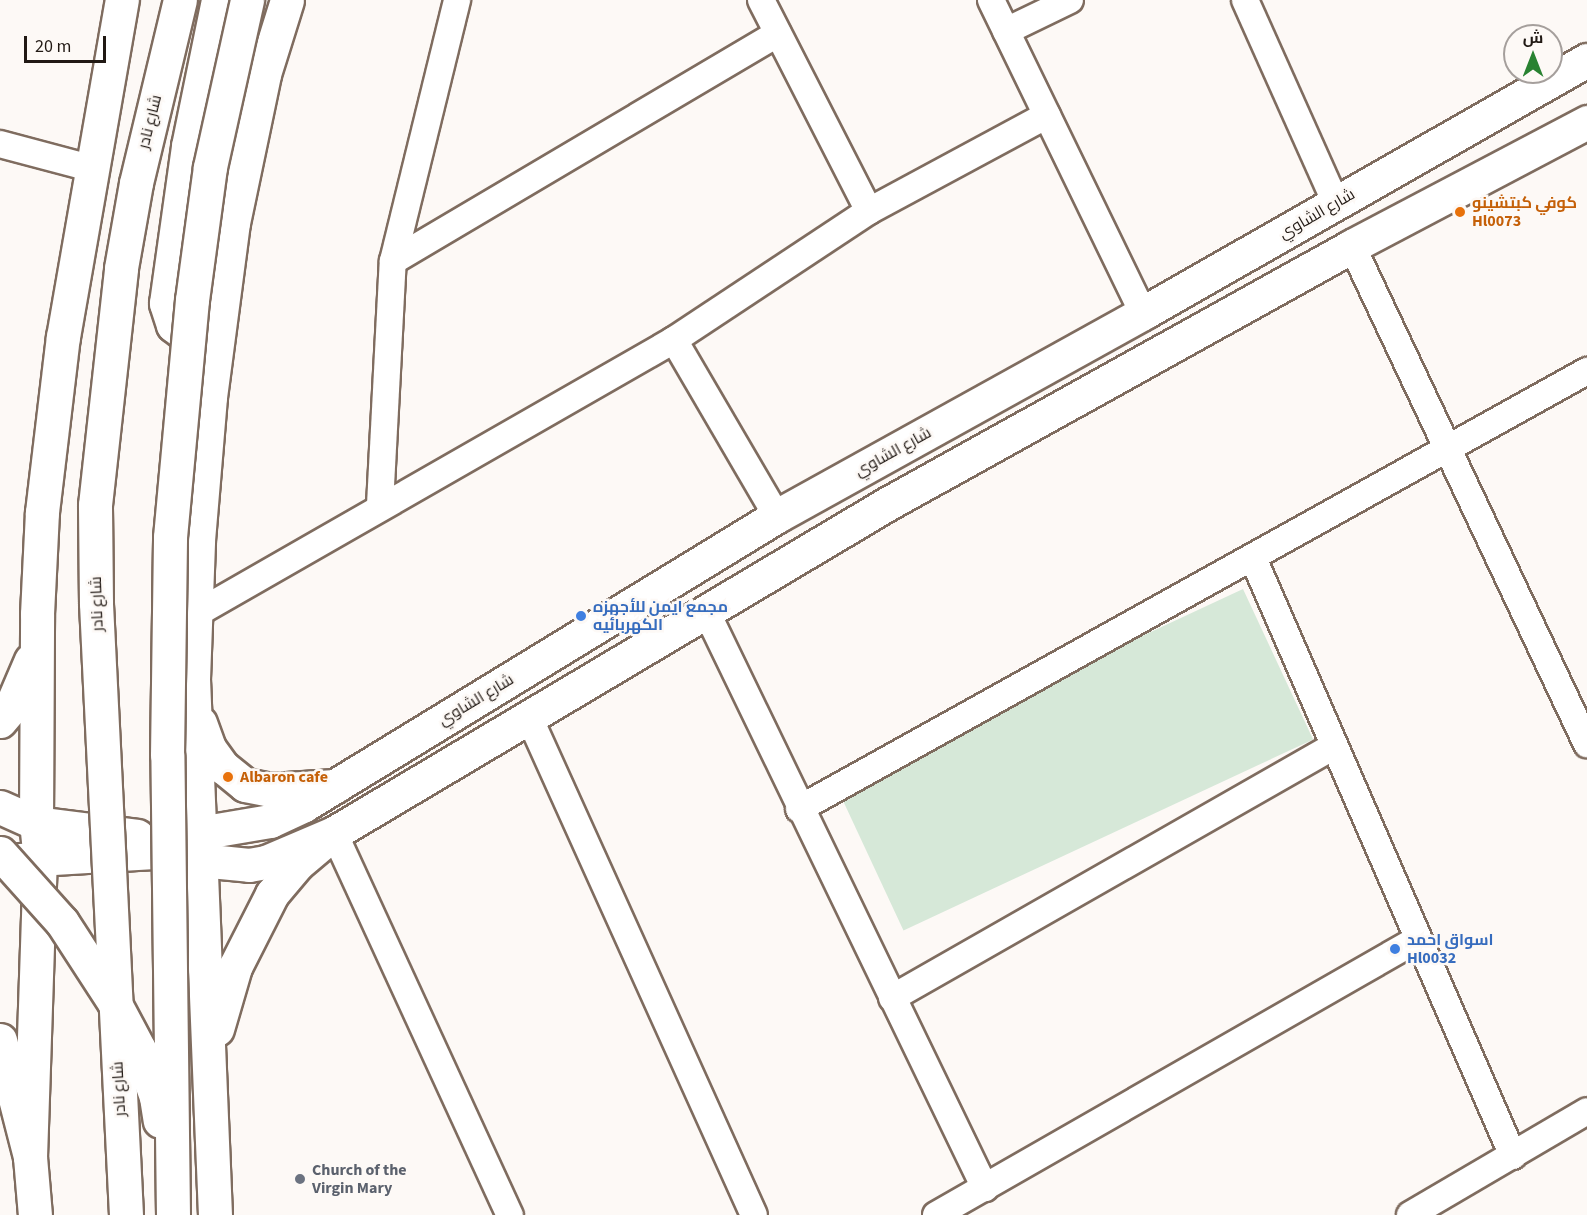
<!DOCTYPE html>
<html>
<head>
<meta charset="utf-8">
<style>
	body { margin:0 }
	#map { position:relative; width:1587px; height:1215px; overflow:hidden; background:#fdf9f6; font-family:"Source Sans 3",Cairo,sans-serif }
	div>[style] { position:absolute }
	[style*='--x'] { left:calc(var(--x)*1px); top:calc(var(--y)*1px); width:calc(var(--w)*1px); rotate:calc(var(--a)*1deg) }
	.green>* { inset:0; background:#d6e8d8; transform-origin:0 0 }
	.roads { filter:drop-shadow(2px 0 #7f6c5f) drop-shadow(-2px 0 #7f6c5f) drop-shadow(0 2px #7f6c5f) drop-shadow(0 -2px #7f6c5f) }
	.minor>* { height:26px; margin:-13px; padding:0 13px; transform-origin:13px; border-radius:13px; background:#fff }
	.tertiary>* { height:33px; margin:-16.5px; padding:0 16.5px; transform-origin:16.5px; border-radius:16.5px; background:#fff }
	.primary>* { height:33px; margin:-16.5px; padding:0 16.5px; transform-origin:16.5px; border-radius:16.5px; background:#fff }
	.bridges { filter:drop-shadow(2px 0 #7f6c5f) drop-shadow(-2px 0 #7f6c5f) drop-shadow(0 2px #7f6c5f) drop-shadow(0 -2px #7f6c5f) }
	.primary-bridge>* { height:33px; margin:-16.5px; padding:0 16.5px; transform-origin:16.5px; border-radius:16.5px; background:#fff }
	.dots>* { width:16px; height:16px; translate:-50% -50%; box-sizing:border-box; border:3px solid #fdf9f6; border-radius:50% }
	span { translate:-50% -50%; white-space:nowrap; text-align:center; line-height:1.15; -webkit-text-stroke:5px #fdf9f6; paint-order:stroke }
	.street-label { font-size:16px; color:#211914 }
	.food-label { font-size:16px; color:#c56008; font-weight:700 }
	.left { translate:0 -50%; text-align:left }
	.shop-label { font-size:16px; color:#366cbe; font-weight:700 }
	.worship-label { font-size:16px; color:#5b616d; font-weight:700 }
	.north { position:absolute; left:1503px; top:24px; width:60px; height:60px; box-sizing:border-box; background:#fdf9f6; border:2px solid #a59f9c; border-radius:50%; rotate:0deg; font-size:16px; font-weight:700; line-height:24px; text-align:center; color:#211914 }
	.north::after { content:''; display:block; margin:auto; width:21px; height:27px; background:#298231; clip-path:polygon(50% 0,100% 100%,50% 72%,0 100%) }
	.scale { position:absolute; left:24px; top:36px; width:82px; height:27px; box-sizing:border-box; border:3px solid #211914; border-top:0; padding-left:8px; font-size:18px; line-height:21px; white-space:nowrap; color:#211914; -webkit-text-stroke:4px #fdf9f6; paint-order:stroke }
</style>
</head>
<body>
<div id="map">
	<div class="green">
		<i style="left:1243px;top:589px;width:166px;height:452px;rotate:65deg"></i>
	</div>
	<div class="roads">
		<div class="minor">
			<i style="--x:761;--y:0;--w:237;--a:62.9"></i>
			<i style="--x:991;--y:0;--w:348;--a:64.1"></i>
			<i style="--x:1245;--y:0;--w:222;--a:65.9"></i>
			<i style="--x:1006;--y:31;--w:71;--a:-25.8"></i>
			<i style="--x:0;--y:144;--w:93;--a:14.9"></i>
			<i style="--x:1352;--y:246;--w:551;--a:64.74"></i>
			<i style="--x:393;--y:261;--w:447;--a:-30.6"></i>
			<i style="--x:674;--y:340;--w:204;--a:59.7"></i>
			<i style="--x:380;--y:505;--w:244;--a:-87"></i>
			<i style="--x:393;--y:261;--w:269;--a:-76.2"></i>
			<i style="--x:1253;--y:558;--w:652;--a:66.5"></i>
			<i style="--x:707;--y:613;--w:639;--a:64.2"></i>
			<i style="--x:194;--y:615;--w:553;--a:-29.81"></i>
			<i style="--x:674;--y:340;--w:234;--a:-33.5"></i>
			<i style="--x:869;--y:211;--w:202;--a:-28.3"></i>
			<i style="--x:529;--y:717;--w:546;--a:65.69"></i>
			<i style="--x:799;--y:809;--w:902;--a:-29.07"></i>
			<i style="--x:334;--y:833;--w:421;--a:65.3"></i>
			<i style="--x:892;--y:998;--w:509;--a:-29.69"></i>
			<i style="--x:936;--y:1215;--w:555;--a:-29.8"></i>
			<i style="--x:1410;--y:1215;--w:205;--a:-30.4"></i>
		</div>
		<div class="tertiary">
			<i style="--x:199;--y:833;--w:72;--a:-9.6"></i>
			<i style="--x:270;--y:821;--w:38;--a:-25"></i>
			<i style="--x:304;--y:805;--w:554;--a:-31.42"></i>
			<i style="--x:777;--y:516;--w:419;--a:-29"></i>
			<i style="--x:1143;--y:313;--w:511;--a:-29.68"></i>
			<i style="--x:200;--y:860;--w:49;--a:5.8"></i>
			<i style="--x:249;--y:865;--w:17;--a:-10"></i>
			<i style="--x:266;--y:862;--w:74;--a:-23.1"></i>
			<i style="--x:334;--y:833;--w:643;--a:-30.75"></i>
			<i style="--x:887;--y:504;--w:532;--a:-29.02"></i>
			<i style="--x:1352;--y:246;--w:266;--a:-27.8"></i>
		</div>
		<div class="primary">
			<i style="--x:212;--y:324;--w:11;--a:131"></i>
			<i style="--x:205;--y:332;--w:13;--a:171"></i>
			<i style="--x:192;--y:334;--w:11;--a:-165"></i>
			<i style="--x:181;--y:331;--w:10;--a:-143"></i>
			<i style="--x:173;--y:325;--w:23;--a:-108"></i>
			<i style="--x:166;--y:303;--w:159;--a:-82"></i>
			<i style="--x:188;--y:146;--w:149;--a:-78.4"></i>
			<i style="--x:0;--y:721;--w:16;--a:-50"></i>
			<i style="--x:10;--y:709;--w:53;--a:-66.8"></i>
			<i style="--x:200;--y:723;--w:27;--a:70"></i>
			<i style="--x:209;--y:748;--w:24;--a:54"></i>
			<i style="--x:223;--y:767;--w:28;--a:39"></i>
			<i style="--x:245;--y:785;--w:25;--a:11"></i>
			<i style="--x:270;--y:790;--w:65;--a:-3.5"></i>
			<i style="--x:0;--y:807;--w:39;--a:24"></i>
			<i style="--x:36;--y:823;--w:102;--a:7.3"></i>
			<i style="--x:20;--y:860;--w:151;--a:-3.4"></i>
			<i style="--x:171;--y:851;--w:11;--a:-15"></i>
			<i style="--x:182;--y:848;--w:14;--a:-60"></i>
			<i style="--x:217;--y:1029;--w:65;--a:-73.8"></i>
			<i style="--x:235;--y:967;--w:82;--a:-63.1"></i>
			<i style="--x:272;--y:894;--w:39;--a:-50"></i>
			<i style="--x:297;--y:864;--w:48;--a:-40"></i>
			<i style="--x:0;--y:1040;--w:121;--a:75.6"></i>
			<i style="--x:30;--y:1157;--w:58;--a:85.1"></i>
			<i style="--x:30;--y:1157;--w:297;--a:-88.1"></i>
			<i style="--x:40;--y:860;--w:37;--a:-96"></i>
			<i style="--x:36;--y:823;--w:209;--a:-89.7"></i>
			<i style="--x:37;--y:614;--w:102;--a:-87.2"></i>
			<i style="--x:42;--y:512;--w:176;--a:-83.2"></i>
			<i style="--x:63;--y:337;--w:342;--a:-80.1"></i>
			<i style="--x:215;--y:1215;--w:536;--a:-92.35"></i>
			<i style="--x:193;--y:679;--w:139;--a:-87.9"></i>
			<i style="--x:198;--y:540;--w:144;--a:-85.2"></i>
			<i style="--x:210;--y:397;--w:176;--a:-82.5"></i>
			<i style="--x:233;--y:223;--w:152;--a:-78.2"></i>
			<i style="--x:264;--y:74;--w:77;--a:-72.7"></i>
		</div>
	</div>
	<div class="bridges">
		<div class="primary-bridge">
			<i style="--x:0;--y:853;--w:93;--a:48.1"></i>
			<i style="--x:62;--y:922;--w:95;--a:57"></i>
			<i style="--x:114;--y:1002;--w:53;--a:62"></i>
			<i style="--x:139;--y:1049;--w:51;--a:70.5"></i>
			<i style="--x:156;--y:1097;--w:24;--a:81"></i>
			<i style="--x:126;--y:1215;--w:613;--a:-92.81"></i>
			<i style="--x:96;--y:603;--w:98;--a:-90.6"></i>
			<i style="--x:95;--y:505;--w:238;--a:-83.7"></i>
			<i style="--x:121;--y:268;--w:86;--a:-80"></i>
			<i style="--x:136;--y:183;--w:188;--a:-76.5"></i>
			<i style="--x:173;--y:1215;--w:460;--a:-90.7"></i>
			<i style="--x:167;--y:755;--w:218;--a:-89.2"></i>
			<i style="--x:170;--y:537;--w:238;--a:-84.7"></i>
			<i style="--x:192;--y:300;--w:134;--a:-82.3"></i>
			<i style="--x:210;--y:167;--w:171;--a:-77.5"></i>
		</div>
	</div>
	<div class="dots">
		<i style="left:1460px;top:212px;background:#e8710a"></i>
		<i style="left:581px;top:616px;background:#3f7fe0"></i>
		<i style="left:228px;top:777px;background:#e8710a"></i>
		<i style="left:1395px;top:949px;background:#3f7fe0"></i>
		<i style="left:300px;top:1179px;background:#6b7280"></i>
	</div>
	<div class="street-label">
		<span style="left:150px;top:122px;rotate:-76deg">شارع نادر</span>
		<span style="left:1317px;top:214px;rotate:-30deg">شارع الشاوي</span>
		<span style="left:893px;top:452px;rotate:-29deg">شارع الشاوي</span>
		<span style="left:97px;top:604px;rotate:-92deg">شارع نادر</span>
		<span style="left:476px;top:700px;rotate:-31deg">شارع الشاوي</span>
		<span style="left:119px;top:1089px;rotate:-93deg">شارع نادر</span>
	</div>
	<div class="food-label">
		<span class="left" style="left:1472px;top:212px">كوفي كبتشينو<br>Hl0073</span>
		<span class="left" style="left:240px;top:777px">Albaron cafe</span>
	</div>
	<div class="shop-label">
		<span class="left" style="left:593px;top:616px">مجمع ايمن للأجهزه<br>الكهربائيه</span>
		<span class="left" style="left:1407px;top:949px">اسواق احمد<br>Hl0032</span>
	</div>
	<div class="worship-label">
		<span class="left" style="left:312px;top:1179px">Church of the<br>Virgin Mary</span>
	</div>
	<div class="north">ش</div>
	<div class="scale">20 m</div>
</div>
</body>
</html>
